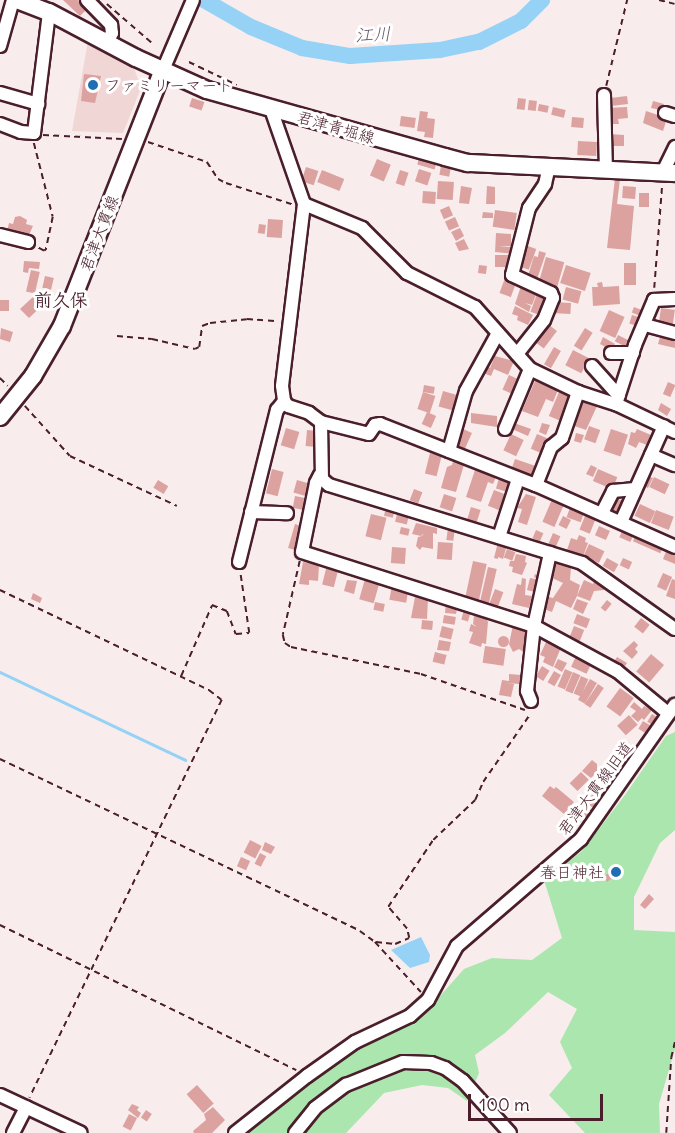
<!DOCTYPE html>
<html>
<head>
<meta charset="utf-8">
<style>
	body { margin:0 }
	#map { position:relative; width:675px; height:1133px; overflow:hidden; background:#f8ecec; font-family:Delius,"Klee One",sans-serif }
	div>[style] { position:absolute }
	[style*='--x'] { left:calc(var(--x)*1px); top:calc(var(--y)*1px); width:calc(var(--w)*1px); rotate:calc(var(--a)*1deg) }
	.built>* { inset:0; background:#f0d6d5 }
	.green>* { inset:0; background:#aae6ad }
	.water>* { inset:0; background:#95d2f6 }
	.stream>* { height:3px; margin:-1.5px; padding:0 1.5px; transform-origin:1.5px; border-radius:1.5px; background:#95d2f6 }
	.river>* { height:16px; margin:-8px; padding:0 8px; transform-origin:8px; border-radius:8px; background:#95d2f6 }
	.building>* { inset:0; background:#dca2a0; transform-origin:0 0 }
	.round { border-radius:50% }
	.path>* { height:1.5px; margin-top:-0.75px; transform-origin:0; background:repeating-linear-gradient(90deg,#4a1f2b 0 6px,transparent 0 10.5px) }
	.roads { filter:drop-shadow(2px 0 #4a1f2b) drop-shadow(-2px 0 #4a1f2b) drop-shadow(0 2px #4a1f2b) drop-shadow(0 -2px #4a1f2b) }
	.minor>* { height:12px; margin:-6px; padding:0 6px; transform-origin:6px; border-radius:6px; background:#fff }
	.major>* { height:16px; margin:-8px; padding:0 8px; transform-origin:8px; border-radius:8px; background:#fff }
	.dots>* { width:16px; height:16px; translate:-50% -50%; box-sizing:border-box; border:3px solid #fff; border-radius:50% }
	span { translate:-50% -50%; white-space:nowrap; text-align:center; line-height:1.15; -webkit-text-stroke:6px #fff; paint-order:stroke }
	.poi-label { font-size:16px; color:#4a1f2b }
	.left { translate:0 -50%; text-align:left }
	.right { translate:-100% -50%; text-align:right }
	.street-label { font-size:16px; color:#4a1f2b }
	.water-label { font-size:18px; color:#605568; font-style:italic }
	.neighbourhood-label { font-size:18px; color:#4a1f2b; font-weight:700 }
	.scale { position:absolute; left:468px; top:1094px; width:135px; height:27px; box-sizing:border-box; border:3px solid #4a1f2b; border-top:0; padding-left:8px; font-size:18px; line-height:21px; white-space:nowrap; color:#4a1f2b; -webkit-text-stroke:4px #fff; paint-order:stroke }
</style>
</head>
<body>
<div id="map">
	<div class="built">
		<i style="clip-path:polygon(88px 41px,134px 68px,141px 88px,123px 133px,72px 131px)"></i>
	</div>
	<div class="green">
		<i style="clip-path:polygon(675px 732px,675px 830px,660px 843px,634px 897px,634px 930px,675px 932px,675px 1049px,659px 1104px,660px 1133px,585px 1133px,549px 1095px,572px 1068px,560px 1042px,577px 1009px,548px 992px,505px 1033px,475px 1055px,479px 1073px,467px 1101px,448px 1088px,422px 1085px,384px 1093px,346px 1133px,248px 1133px,333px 1062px,388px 1034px,433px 1004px,464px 969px,492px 958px,532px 960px,562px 938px,544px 880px,582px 851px,625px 795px,666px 736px)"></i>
	</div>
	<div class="water">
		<i style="clip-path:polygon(421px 937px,430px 955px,429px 962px,410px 968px,391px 950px)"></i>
	</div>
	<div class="stream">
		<i style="--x:0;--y:672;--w:205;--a:25.4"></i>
	</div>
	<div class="river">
		<i style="--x:204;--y:0;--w:54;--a:29.9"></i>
		<i style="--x:251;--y:27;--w:55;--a:22.4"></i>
		<i style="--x:302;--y:48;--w:49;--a:9.5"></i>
		<i style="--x:350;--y:56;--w:90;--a:-3.8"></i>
		<i style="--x:440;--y:50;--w:40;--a:-12"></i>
		<i style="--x:479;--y:42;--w:47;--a:-26.6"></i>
		<i style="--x:521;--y:21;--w:30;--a:-45"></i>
	</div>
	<div class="building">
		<i style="clip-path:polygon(63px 0,78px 0,87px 9px,80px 16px)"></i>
		<i style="clip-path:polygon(84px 74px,101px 76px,95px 103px,81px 101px)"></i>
		<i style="left:627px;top:96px;width:8px;height:15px;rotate:83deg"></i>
		<i style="left:192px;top:98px;width:13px;height:9px;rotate:18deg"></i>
		<i style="left:518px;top:98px;width:8px;height:11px;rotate:7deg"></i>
		<i style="left:529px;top:100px;width:8px;height:10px;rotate:7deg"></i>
		<i style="clip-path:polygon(653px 101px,664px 104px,662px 110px,651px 108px)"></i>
		<i style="left:539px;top:104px;width:10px;height:7px;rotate:11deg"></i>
		<i style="left:553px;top:107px;width:13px;height:8px;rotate:13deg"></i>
		<i style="clip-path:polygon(627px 107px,628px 118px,618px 119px,619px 124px,608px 124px,607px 108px)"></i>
		<i style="clip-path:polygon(420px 111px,428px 112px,427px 118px,435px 119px,433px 138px,424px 137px,425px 132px,417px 131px)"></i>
		<i style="clip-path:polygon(646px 111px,667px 118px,663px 131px,643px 123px)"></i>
		<i style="left:401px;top:116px;width:15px;height:10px;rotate:8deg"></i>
		<i style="left:572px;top:117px;width:12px;height:10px;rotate:5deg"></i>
		<i style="clip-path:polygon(610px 134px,624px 135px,624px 146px,609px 146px)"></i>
		<i style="left:578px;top:141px;width:19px;height:14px;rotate:3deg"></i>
		<i style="left:420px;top:155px;width:18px;height:10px;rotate:16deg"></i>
		<i style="left:377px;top:159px;width:15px;height:18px;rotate:23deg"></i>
		<i style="left:442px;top:161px;width:10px;height:14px;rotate:11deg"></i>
		<i style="left:306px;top:167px;width:13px;height:15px;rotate:18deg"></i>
		<i style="left:419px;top:169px;width:13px;height:13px;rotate:18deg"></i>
		<i style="left:322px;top:170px;width:24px;height:13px;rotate:22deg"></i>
		<i style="left:400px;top:170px;width:9px;height:14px;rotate:18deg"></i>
		<i style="clip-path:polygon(615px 178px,620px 179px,617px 204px,634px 206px,630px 250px,607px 248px)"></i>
		<i style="left:438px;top:181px;width:16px;height:18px;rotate:4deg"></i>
		<i style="clip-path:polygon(461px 186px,472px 188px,469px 204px,459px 203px)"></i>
		<i style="clip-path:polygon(487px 186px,495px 187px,495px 204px,486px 204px)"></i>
		<i style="left:623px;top:186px;width:13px;height:12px;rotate:4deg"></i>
		<i style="left:423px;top:191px;width:13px;height:12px;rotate:4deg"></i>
		<i style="left:639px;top:193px;width:10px;height:14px"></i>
		<i style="left:449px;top:206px;width:10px;height:10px;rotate:66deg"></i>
		<i style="left:495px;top:210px;width:22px;height:17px;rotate:8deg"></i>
		<i style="clip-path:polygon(483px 212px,493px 213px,493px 218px,482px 218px)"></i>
		<i style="clip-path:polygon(20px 216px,27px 220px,26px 224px,33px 226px,28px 237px,14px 231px,13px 234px,7px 232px,9px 223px,13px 224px,15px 217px)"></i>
		<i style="left:455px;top:217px;width:10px;height:11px;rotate:66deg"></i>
		<i style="left:268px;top:219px;width:15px;height:18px;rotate:4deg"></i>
		<i style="left:259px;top:224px;width:7px;height:9px;rotate:8deg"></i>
		<i style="clip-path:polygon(460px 228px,464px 236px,456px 241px,451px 232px)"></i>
		<i style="clip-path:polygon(496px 233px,511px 234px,511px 246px,499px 247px,515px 247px,514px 254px,495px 252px)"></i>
		<i style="clip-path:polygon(464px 239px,469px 249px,459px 251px,455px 243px)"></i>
		<i style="left:525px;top:245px;width:12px;height:22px;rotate:20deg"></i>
		<i style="clip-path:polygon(539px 251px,546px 253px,536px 282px,527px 279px,534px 256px,538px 257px)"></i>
		<i style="left:495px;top:255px;width:18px;height:12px"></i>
		<i style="left:546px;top:257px;width:19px;height:27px;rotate:16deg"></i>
		<i style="clip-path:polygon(24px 261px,40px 262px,39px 269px,29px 268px,28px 273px,23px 272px)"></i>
		<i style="left:624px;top:263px;width:12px;height:22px"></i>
		<i style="left:479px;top:265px;width:8px;height:8px;rotate:7deg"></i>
		<i style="left:566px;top:265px;width:26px;height:19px;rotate:18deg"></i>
		<i style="left:31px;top:270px;width:9px;height:22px;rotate:13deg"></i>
		<i style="left:45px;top:276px;width:9px;height:12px;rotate:13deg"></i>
		<i style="left:505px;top:278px;width:12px;height:16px;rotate:20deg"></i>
		<i style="clip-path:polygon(602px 282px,603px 287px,619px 286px,620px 304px,593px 306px,592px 287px,598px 287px,597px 283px)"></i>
		<i style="clip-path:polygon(521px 286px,537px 292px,532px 305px,525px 303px,531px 306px,529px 312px,515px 304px)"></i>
		<i style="left:566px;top:287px;width:16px;height:13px;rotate:15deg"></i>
		<i style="left:538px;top:291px;width:12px;height:22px;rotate:20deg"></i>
		<i style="clip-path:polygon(34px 296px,39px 301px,42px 298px,46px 302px,29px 318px,20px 309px)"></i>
		<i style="left:0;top:300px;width:9px;height:11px"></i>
		<i style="left:552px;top:302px;width:19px;height:11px;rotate:3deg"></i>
		<i style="clip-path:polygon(515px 306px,533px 315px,528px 325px,517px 320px,518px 316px,512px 314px)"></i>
		<i style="left:634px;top:307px;width:11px;height:6px;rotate:22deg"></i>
		<i style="left:661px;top:308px;width:14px;height:15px;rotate:8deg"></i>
		<i style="left:609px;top:310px;width:17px;height:23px;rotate:24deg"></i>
		<i style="left:632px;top:315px;width:10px;height:9px;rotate:17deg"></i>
		<i style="left:549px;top:325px;width:10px;height:22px;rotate:37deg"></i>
		<i style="clip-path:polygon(1px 328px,13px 332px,10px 342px,0 339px)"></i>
		<i style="left:585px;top:328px;width:9px;height:21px;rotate:32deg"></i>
		<i style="clip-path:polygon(661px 334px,675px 337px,675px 348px,658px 344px)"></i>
		<i style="left:618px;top:335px;width:16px;height:7px;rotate:27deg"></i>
		<i style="clip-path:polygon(603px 337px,615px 344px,611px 350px,600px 344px)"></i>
		<i style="left:554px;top:347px;width:8px;height:20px;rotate:30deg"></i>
		<i style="left:573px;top:350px;width:18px;height:17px;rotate:27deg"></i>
		<i style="clip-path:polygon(495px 356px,514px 361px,508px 375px,494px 369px,491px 376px,483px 373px,486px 366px,490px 368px)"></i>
		<i style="left:509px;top:375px;width:12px;height:16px;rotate:24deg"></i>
		<i style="clip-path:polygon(535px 381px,558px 390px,553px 402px,546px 399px,538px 417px,522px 411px)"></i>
		<i style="left:668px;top:382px;width:8px;height:13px;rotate:23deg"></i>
		<i style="left:424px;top:385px;width:11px;height:7px;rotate:10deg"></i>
		<i style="left:443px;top:391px;width:18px;height:16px;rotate:16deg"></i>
		<i style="left:423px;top:392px;width:13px;height:18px;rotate:18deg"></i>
		<i style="left:559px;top:392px;width:13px;height:26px;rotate:23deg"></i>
		<i style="clip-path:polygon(578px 397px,598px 404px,586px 430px,569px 424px)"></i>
		<i style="clip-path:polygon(661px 403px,671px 409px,667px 416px,658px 410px)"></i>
		<i style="left:427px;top:412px;width:10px;height:13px;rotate:24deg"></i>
		<i style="clip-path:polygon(471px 413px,497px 416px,497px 427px,471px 423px)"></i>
		<i style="clip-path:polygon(514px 423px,531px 429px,528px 436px,512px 429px)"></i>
		<i style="clip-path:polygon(542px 423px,550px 425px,546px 435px,539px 432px)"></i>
		<i style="left:589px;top:426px;width:12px;height:14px;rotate:20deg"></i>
		<i style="left:286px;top:428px;width:14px;height:18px;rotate:17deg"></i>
		<i style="left:461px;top:428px;width:12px;height:21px;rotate:24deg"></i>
		<i style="left:611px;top:429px;width:18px;height:23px;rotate:19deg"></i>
		<i style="clip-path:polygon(637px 429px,651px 435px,647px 445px,639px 442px,636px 448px,628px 444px,631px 432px,635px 433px)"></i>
		<i style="left:307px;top:430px;width:11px;height:16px;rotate:5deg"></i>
		<i style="clip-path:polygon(576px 433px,584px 435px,581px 443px,574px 441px)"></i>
		<i style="left:511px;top:434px;width:14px;height:18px;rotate:25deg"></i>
		<i style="left:537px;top:434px;width:13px;height:16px;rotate:23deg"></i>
		<i style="left:430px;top:453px;width:12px;height:21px;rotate:14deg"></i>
		<i style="clip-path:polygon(454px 458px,465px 461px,456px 492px,441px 488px,447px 467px,452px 465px)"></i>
		<i style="left:515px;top:459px;width:21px;height:15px;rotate:19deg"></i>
		<i style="clip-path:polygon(591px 465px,597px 468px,593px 477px,586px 474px)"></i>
		<i style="left:272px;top:469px;width:12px;height:25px;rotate:14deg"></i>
		<i style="left:598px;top:469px;width:21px;height:13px;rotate:23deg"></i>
		<i style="clip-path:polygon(475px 470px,496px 477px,493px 484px,488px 482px,481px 502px,466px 497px)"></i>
		<i style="left:500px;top:475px;width:14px;height:14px;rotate:17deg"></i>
		<i style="clip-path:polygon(645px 475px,653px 478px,648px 488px,641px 485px)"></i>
		<i style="left:654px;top:477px;width:17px;height:11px;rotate:25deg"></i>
		<i style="left:158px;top:480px;width:12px;height:9px;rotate:31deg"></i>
		<i style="left:297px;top:480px;width:15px;height:13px;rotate:16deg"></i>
		<i style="left:414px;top:489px;width:9px;height:12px;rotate:21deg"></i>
		<i style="left:494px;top:490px;width:14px;height:17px;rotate:21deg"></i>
		<i style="left:444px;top:494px;width:13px;height:14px;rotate:18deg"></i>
		<i style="clip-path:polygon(526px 494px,536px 497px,527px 525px,518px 522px,522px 509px,517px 508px)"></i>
		<i style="left:295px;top:496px;width:10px;height:12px;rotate:11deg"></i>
		<i style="left:553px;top:497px;width:13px;height:27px;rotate:23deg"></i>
		<i style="left:614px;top:497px;width:12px;height:16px;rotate:24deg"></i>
		<i style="left:640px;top:504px;width:17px;height:13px;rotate:25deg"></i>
		<i style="left:571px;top:505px;width:15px;height:13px;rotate:20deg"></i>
		<i style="left:386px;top:507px;width:9px;height:9px;rotate:13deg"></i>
		<i style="left:471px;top:507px;width:10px;height:13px;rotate:17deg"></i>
		<i style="left:398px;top:510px;width:12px;height:12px;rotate:14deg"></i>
		<i style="left:656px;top:510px;width:19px;height:14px;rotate:21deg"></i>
		<i style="left:587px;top:511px;width:11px;height:20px;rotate:22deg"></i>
		<i style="left:371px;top:514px;width:16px;height:23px;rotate:14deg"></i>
		<i style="left:563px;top:516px;width:9px;height:10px;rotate:27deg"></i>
		<i style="clip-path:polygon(416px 523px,437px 528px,437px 534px,433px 533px,433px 549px,422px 547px,420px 550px,416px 546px,418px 537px,422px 536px,424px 533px,421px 536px,412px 534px)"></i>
		<i style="left:295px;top:524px;width:7px;height:25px;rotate:16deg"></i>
		<i style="left:599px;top:526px;width:12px;height:10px;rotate:24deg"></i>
		<i style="left:401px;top:527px;width:9px;height:7px;rotate:13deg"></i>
		<i style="left:448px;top:528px;width:7px;height:12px;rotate:8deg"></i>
		<i style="left:623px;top:529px;width:12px;height:9px;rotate:24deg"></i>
		<i style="left:536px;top:530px;width:8px;height:9px;rotate:23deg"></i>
		<i style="left:637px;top:532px;width:30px;height:10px;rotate:24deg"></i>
		<i style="left:553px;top:533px;width:8px;height:13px;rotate:23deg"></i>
		<i style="clip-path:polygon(579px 535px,586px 538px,585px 542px,588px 543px,582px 559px,566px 553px,571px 538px,577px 540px)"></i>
		<i style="left:438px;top:542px;width:15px;height:17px;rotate:4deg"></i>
		<i style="clip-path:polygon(498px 542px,507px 545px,503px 559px,498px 557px,498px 559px,494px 558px)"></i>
		<i style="left:589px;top:544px;width:17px;height:13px;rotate:25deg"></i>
		<i style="left:392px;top:547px;width:14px;height:16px;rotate:4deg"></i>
		<i style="left:507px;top:549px;width:9px;height:9px;rotate:21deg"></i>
		<i style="clip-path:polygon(667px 549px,675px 552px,675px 564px,663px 559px)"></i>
		<i style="clip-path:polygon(516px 554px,526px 556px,525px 562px,527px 563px,522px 575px,512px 572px,513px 567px,509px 566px,510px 561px,514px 561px)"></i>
		<i style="left:607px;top:558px;width:13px;height:9px;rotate:29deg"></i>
		<i style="left:623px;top:558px;width:10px;height:8px;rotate:24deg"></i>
		<i style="left:473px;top:561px;width:14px;height:39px;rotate:12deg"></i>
		<i style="clip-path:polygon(555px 561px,571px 567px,570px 580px,580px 585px,577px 596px,584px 580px,593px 584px,596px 577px,603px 580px,604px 590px,594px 591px,590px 601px,577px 596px,571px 608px,556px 601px,552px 612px,541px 608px,545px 596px,553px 598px,563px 583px,552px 578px,553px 575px,550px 574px)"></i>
		<i style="clip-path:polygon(303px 562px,319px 565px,318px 581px,309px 580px,309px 585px,299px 584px)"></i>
		<i style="left:327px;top:565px;width:12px;height:20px;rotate:14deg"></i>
		<i style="left:488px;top:567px;width:9px;height:38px;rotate:13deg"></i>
		<i style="left:663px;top:573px;width:10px;height:15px;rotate:24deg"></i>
		<i style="clip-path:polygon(535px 574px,543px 576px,539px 593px,527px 590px,530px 578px,540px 580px,534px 577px)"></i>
		<i style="clip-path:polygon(522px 578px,526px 579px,525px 595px,532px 596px,529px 608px,512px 604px,517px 584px,521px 585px)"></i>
		<i style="left:365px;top:579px;width:15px;height:21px;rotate:16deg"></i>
		<i style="clip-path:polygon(672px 579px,675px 580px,675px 599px,666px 596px)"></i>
		<i style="clip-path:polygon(347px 580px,357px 581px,354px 594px,344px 591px)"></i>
		<i style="left:392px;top:585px;width:17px;height:15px;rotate:10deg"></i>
		<i style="left:495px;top:589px;width:9px;height:18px;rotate:21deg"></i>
		<i style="clip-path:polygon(33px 593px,42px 598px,40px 603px,31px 599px)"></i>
		<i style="clip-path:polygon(415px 597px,428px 598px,427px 619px,411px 618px)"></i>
		<i style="clip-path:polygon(577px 599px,588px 603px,583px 614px,573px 609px)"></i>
		<i style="left:607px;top:600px;width:6px;height:10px;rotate:39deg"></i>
		<i style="left:375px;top:602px;width:10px;height:8px;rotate:11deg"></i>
		<i style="clip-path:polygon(446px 602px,458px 604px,456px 614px,445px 613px)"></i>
		<i style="left:464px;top:610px;width:7px;height:10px;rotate:16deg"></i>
		<i style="left:577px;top:614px;width:14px;height:10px;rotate:21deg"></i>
		<i style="left:444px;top:615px;width:12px;height:8px;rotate:9deg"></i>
		<i style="clip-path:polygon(474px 616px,486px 618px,488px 622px,486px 644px,482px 643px,481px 647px,469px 643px,473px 632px,469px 631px,471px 624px,477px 627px,473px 624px)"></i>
		<i style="left:641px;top:618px;width:11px;height:11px;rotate:38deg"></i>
		<i style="left:422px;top:620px;width:11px;height:9px;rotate:5deg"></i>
		<i style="clip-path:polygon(513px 625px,529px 629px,523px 652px,519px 649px,513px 652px,509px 644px)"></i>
		<i style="left:442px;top:626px;width:12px;height:11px;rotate:14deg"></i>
		<i style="left:574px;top:626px;width:11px;height:13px;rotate:22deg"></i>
		<i class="round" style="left:497.5px;top:635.5px;width:11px;height:11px"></i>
		<i style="clip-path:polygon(548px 638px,562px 645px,553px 667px,543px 662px,545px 657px,540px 655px)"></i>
		<i style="clip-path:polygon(439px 640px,451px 642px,449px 651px,437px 650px)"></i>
		<i style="clip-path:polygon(634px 641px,638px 645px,635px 649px,638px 652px,632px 659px,623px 651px)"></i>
		<i style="left:485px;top:646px;width:21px;height:17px;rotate:8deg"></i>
		<i style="left:435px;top:652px;width:12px;height:10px;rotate:14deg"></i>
		<i style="left:577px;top:654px;width:17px;height:14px;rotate:25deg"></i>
		<i style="left:651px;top:654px;width:17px;height:23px;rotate:40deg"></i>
		<i style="clip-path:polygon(617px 657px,627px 663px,623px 669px,612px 665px)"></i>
		<i style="clip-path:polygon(558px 659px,567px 663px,562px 672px,554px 667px)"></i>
		<i style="left:542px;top:666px;width:9px;height:12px;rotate:32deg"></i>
		<i style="left:565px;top:669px;width:8px;height:19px;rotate:23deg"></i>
		<i style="left:554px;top:671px;width:8px;height:13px;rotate:30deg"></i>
		<i style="left:573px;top:672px;width:8px;height:20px;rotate:23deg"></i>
		<i style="clip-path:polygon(509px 674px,521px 675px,520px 684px,506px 683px,514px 684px,511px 697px,499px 695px,502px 680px,509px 681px)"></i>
		<i style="left:581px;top:676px;width:8px;height:19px;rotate:23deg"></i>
		<i style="left:590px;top:679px;width:8px;height:24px;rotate:30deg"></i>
		<i style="left:598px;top:684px;width:7px;height:24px;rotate:34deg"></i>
		<i style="left:620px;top:688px;width:17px;height:23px;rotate:36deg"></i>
		<i style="clip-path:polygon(634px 702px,642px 709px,644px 706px,652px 710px,644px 720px,642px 718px,638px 722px,631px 716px,636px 711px,630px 707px)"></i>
		<i style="left:652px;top:714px;width:9px;height:9px;rotate:32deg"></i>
		<i style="left:629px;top:715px;width:13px;height:16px;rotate:48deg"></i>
		<i style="left:643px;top:721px;width:12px;height:9px;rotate:31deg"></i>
		<i style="clip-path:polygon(592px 760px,597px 764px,597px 772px,591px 778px,582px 771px)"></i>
		<i style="clip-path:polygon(603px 771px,619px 784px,607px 791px,604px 786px,597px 782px)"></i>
		<i style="left:581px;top:772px;width:11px;height:16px;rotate:45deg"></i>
		<i style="clip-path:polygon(550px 786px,554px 789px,556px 787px,574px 802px,564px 814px,542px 796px)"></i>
		<i style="clip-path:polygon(596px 790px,606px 797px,589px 823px,573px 812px,581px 802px,591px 810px,593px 808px,586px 802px)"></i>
		<i style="left:250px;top:840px;width:13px;height:14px;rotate:27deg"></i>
		<i style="clip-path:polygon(265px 842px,275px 847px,271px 854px,262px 850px)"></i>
		<i style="left:260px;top:853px;width:7px;height:12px;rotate:27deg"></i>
		<i style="left:241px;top:857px;width:10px;height:10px;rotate:24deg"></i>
		<i style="left:616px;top:867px;width:6px;height:16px;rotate:51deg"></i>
		<i style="clip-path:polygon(649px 894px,654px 899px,645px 909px,640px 905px)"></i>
		<i style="left:197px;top:1085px;width:25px;height:14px;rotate:48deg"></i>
		<i style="clip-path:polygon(132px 1104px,139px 1107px,137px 1110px,141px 1113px,138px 1118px,128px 1110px)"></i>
		<i style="clip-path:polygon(213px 1107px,225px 1120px,212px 1133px,194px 1133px,193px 1131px,206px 1120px,204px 1114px)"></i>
		<i style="left:146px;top:1110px;width:7px;height:9px;rotate:34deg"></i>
		<i style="left:129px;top:1114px;width:9px;height:14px;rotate:27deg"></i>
	</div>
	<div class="path">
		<i style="--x:659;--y:0;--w:16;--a:14"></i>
		<i style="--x:107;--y:4;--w:60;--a:40.9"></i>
		<i style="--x:189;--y:62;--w:53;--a:25.6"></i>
		<i style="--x:606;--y:86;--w:89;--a:-76.3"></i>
		<i style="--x:43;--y:135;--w:79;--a:2.9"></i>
		<i style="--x:148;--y:142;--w:62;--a:18.7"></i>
		<i style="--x:207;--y:162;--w:20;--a:57"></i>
		<i style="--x:218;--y:179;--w:9;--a:27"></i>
		<i style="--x:226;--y:183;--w:71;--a:17.9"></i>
		<i style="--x:34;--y:143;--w:76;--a:75.6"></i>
		<i style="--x:53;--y:217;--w:34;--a:102"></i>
		<i style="--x:46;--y:250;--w:2;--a:153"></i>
		<i style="--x:44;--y:251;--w:9;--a:-153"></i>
		<i style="--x:654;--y:288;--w:103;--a:-85.6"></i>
		<i style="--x:117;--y:336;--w:35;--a:5"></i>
		<i style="--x:152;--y:339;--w:44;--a:13.1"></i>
		<i style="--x:195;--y:349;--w:4;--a:-27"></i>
		<i style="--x:199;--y:347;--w:21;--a:-82"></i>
		<i style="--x:202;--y:326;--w:9;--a:-21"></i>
		<i style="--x:210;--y:323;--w:37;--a:-6"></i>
		<i style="--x:247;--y:319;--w:31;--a:4"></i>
		<i style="--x:0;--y:378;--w:11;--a:45"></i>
		<i style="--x:25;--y:406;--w:67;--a:48"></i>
		<i style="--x:70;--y:456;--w:118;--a:25"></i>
		<i style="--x:300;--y:561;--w:76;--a:102.9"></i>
		<i style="--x:283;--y:635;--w:8;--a:76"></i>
		<i style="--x:285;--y:643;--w:7;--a:34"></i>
		<i style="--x:291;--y:647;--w:133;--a:11.7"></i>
		<i style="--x:421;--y:674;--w:110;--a:19.1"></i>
		<i style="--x:0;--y:590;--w:232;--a:25.6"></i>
		<i style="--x:209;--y:690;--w:16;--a:38"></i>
		<i style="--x:222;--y:700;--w:442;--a:115.8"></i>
		<i style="--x:181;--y:676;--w:77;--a:-66.4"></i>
		<i style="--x:212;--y:605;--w:16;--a:22"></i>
		<i style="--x:227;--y:611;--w:25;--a:69"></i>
		<i style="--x:236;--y:634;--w:13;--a:-4"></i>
		<i style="--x:249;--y:633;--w:62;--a:-98.4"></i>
		<i style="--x:0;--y:759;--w:399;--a:25.5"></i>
		<i style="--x:360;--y:931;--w:19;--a:36"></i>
		<i style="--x:375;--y:942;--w:68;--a:47.4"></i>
		<i style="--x:0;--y:925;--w:330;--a:26.1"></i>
		<i style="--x:376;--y:942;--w:19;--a:6"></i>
		<i style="--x:395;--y:944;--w:15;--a:-23"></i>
		<i style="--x:409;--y:938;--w:9;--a:-103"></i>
		<i style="--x:407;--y:929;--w:29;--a:-131"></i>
		<i style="--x:388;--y:907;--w:81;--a:-56.1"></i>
		<i style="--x:433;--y:840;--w:58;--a:-43.6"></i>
		<i style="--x:475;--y:800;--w:20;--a:-66"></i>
		<i style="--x:483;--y:782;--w:84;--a:-55.2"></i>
		<i style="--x:666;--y:1133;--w:75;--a:-86.2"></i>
		<i style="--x:671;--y:1058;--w:18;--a:-77"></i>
	</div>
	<div class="roads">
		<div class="minor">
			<i style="--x:87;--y:0;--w:35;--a:46"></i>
			<i style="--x:111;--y:25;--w:8;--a:83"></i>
			<i style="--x:112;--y:33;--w:11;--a:117"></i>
			<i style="--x:0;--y:46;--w:48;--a:-74.2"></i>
			<i style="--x:163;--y:70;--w:76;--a:-66.8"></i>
			<i style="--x:0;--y:93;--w:40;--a:16"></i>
			<i style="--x:604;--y:95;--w:74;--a:88.5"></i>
			<i style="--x:271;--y:109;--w:101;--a:70.8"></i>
			<i style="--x:304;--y:204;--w:63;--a:22.5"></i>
			<i style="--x:362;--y:228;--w:64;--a:45"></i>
			<i style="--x:407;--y:273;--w:76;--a:26.6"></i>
			<i style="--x:475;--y:307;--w:83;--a:48.4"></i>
			<i style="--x:530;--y:369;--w:53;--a:25.6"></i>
			<i style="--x:578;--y:392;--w:40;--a:18"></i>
			<i style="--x:616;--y:404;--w:65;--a:25.4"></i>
			<i style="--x:665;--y:113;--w:10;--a:17"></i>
			<i style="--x:0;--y:124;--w:22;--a:21"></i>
			<i style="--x:21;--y:132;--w:13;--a:4"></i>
			<i style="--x:34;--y:133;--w:122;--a:-82.9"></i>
			<i style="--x:663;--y:172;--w:28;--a:-64"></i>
			<i style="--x:304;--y:204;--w:183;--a:96.9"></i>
			<i style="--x:282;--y:386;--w:15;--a:82"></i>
			<i style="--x:284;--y:401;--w:6;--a:51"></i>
			<i style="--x:288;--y:406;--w:22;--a:18"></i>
			<i style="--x:309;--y:413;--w:15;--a:37"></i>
			<i style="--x:321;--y:422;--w:57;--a:89"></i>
			<i style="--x:322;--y:479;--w:9;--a:41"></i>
			<i style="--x:329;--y:485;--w:265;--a:17.1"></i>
			<i style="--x:582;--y:563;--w:114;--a:35.4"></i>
			<i style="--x:0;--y:235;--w:29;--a:14"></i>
			<i style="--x:645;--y:325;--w:31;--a:15"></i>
			<i style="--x:611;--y:353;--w:22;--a:0"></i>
			<i style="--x:517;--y:354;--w:43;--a:-51.5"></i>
			<i style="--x:544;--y:320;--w:24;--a:-68"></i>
			<i style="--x:553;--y:298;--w:5;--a:-112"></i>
			<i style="--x:551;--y:293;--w:43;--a:-155.2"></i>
			<i style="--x:512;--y:275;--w:69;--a:-75.8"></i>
			<i style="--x:529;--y:208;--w:29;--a:-56"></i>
			<i style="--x:545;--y:184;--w:18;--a:-77"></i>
			<i style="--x:592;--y:366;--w:40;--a:48"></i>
			<i style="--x:616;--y:404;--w:62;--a:-72.1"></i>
			<i style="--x:635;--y:345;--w:49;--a:-67.1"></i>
			<i style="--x:654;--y:300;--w:21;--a:-3"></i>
			<i style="--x:321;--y:422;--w:49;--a:14"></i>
			<i style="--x:369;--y:434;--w:11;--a:-56"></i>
			<i style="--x:375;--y:425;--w:5;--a:-11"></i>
			<i style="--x:380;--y:424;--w:168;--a:21.4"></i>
			<i style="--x:536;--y:485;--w:152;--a:24"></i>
			<i style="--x:505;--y:429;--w:65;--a:-67.4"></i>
			<i style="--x:449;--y:451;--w:62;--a:-74.2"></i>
			<i style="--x:466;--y:391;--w:66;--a:-61.1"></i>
			<i style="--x:651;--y:455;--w:26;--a:23"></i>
			<i style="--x:320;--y:475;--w:9;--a:117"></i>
			<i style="--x:316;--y:483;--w:70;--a:101.5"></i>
			<i style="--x:302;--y:552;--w:244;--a:17.7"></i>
			<i style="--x:534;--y:626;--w:94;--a:28.5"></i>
			<i style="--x:617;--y:671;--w:67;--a:39.6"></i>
			<i style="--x:536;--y:485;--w:41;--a:-68.5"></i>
			<i style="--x:551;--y:447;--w:14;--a:-39"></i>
			<i style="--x:562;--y:438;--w:49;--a:-70.8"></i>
			<i style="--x:251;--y:512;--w:36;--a:2"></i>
			<i style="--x:602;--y:513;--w:25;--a:-63"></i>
			<i style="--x:613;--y:491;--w:22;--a:-5"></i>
			<i style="--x:621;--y:522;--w:105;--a:-65.9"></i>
			<i style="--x:499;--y:537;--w:61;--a:-71.9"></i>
			<i style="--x:239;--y:562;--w:157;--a:-76"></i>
			<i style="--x:277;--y:410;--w:11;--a:-52"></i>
			<i style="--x:531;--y:701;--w:11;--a:-112"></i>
			<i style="--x:527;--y:691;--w:65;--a:-83.9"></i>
			<i style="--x:534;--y:626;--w:75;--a:-77.6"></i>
			<i style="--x:0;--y:1095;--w:89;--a:25.1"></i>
			<i style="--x:13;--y:1133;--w:29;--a:-63"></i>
			<i style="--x:235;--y:1133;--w:92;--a:-38.4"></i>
			<i style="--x:307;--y:1076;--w:59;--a:-35.3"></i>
			<i style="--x:355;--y:1042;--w:61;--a:-25.3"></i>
			<i style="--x:410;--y:1016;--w:24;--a:-42"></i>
			<i style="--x:428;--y:1000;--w:61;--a:-61.8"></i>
			<i style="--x:457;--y:946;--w:164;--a:-40.8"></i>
			<i style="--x:581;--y:839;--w:164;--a:-55"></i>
			<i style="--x:295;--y:1133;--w:32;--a:-51"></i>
			<i style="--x:315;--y:1108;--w:39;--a:-37"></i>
			<i style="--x:346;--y:1085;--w:61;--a:-22"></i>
			<i style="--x:403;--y:1062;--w:28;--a:2"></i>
			<i style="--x:431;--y:1063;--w:15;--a:20"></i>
			<i style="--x:445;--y:1068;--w:22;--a:36"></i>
			<i style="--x:463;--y:1081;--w:70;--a:47.9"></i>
		</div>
		<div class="major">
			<i style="--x:17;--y:0;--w:34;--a:21"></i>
			<i style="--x:49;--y:12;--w:98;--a:27.9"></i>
			<i style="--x:136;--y:58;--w:78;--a:24.3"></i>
			<i style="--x:207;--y:90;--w:247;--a:15.7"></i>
			<i style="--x:445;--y:157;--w:24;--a:15"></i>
			<i style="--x:468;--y:163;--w:207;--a:2.8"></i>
			<i style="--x:0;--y:417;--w:53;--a:-51.2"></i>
			<i style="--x:33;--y:376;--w:58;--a:-59.9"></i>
			<i style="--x:62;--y:326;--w:275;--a:-68.5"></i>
		</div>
	</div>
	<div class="dots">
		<i style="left:93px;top:85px;background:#1f6fb2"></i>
		<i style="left:616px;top:872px;background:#1f6fb2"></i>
	</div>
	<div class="poi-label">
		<span class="left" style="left:105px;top:85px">ファミリーマート</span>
		<span class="right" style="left:604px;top:872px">春日神社</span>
	</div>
	<div class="street-label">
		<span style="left:336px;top:127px;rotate:16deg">君津青堀線</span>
		<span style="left:99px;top:233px;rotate:-69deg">君津大貫線</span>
		<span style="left:595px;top:788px;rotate:-53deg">君津大貫線旧道</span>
	</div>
	<div class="water-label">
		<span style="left:373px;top:35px;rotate:-3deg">江川</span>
	</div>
	<div class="neighbourhood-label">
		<span style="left:61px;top:300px">前久保</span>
	</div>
	<div class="scale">100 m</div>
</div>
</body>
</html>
